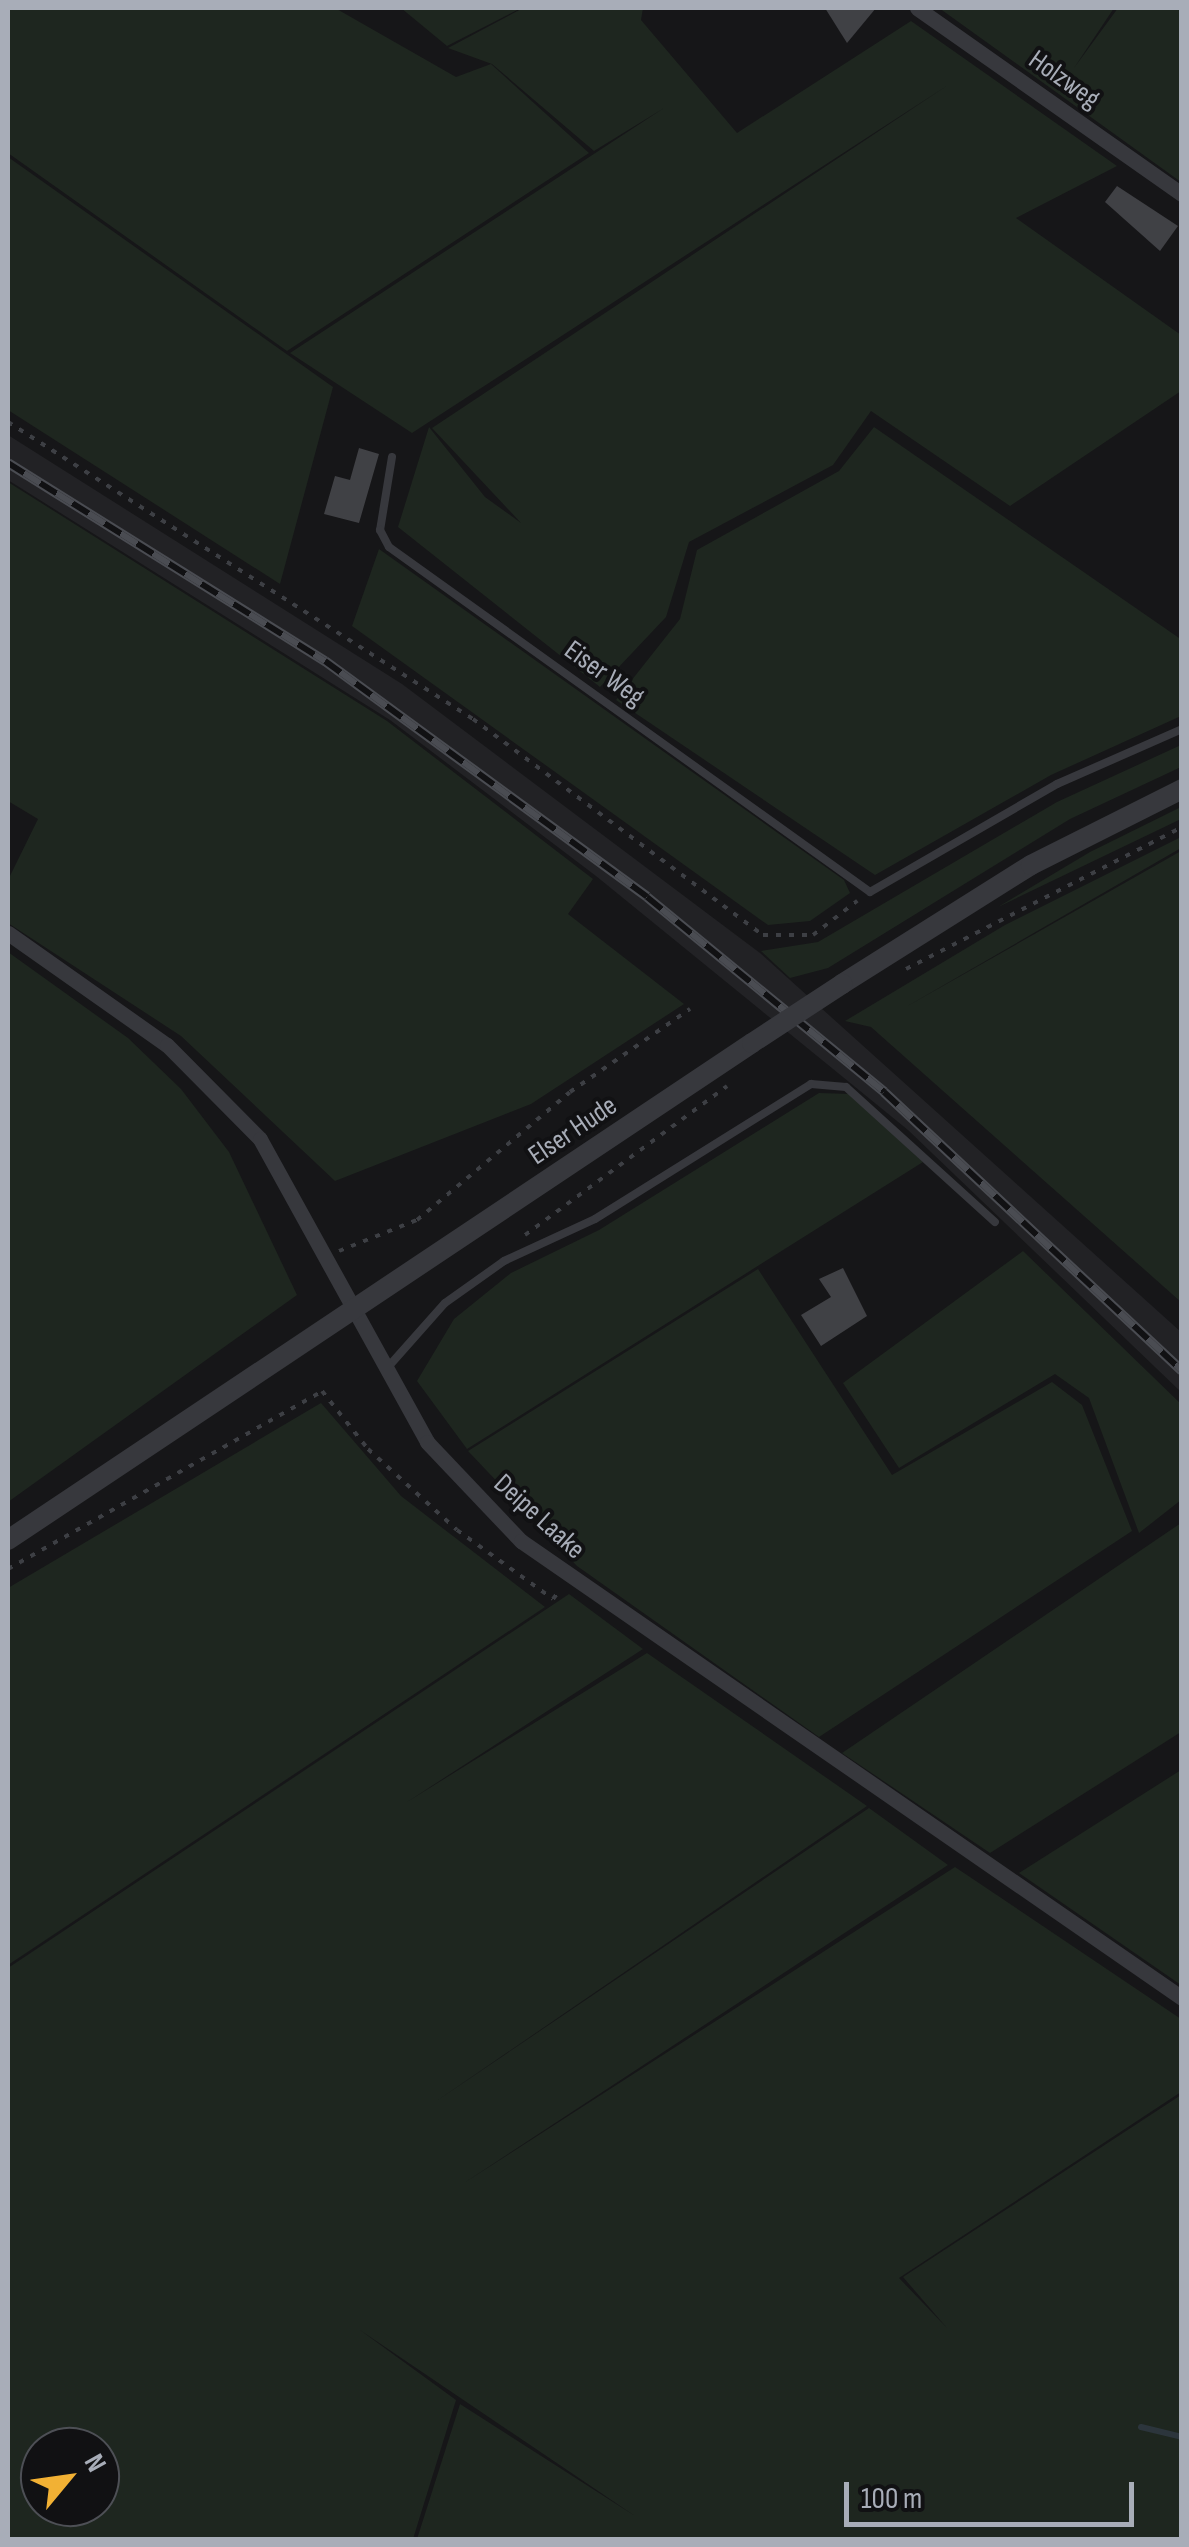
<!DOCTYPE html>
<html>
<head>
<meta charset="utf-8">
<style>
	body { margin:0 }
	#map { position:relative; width:1189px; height:2547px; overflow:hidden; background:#161618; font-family:"Sofia Sans Condensed",sans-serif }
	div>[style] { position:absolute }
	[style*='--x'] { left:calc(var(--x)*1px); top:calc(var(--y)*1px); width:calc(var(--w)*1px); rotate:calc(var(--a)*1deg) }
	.built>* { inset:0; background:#222225 }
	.green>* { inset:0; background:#1e261f }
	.stream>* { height:6px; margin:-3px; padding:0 3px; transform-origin:3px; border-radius:3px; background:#2c353c }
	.building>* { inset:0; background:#404145 }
	.path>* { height:4px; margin-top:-2px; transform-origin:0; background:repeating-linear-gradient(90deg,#3d3f44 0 5px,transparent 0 13px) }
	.service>* { height:8px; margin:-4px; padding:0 4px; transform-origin:4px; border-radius:4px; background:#37383d }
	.minor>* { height:15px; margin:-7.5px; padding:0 7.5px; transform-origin:7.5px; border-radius:7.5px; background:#37383d }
	.tertiary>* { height:20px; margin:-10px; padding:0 10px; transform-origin:10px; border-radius:10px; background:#37383d }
	.rail>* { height:10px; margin-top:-5px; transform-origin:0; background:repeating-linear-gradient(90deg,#111113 0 19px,#4a4c52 0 38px); box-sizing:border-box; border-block:2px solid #4a4c52 }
	.tertiary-bridge>* { height:20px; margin:-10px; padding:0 10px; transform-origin:10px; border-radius:10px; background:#37383d }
	span { translate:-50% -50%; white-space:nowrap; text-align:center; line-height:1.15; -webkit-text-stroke:8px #111113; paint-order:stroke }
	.street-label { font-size:28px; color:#a8adb8 }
	.frame { position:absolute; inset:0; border:10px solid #a8adb8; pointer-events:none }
	.north { position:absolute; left:20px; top:2427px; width:100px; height:100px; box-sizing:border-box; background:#111113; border:2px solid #4d4f55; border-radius:50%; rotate:61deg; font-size:28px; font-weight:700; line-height:40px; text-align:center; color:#a8adb8 }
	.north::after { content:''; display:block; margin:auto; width:35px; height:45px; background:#f2b134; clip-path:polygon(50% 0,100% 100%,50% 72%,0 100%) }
	.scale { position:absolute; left:844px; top:2482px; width:290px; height:45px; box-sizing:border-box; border:5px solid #a8adb8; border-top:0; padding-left:12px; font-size:30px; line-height:35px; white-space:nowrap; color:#a8adb8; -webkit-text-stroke:8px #111113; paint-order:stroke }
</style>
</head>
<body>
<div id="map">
	<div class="built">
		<i style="clip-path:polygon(8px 435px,402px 684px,760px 953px,1181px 1332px,1181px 1392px,908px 1130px,596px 876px,390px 720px,8px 480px)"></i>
	</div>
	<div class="green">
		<i style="clip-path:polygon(8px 8px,335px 8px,456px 77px,491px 64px,589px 153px,287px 351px,8px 153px)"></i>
		<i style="clip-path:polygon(401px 8px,521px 8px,447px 46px)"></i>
		<i style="clip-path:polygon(523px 8px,643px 8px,641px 20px,737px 133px,911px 21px,1117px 166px,1016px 218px,1181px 335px,1181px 391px,1010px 506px,871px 411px,833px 465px,689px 542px,666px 617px,600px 687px,398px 527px,429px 427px,485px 497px,521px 523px,432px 428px,948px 85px,412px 433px,290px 353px,664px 108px,594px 151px,492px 64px,448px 48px)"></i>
		<i style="clip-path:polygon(939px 8px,1114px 8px,1074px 68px,1118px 8px,1181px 8px,1181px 182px)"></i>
		<i style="clip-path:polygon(8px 157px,333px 387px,280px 584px,8px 410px)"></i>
		<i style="clip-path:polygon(874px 427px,1182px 640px,1181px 716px,1051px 775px,875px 875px,616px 700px,680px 619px,697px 550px,839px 471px)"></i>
		<i style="clip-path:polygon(8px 482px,387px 721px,593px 879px,568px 914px,684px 1004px,531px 1104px,335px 1181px,181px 1036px,8px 923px,8px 880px,38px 819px,8px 801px)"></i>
		<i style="clip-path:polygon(379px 549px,844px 880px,850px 893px,810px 921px,768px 925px,352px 626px)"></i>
		<i style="clip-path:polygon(1181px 745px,1181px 767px,1070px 819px,828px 968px,790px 978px,761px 951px,818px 942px,1057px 802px)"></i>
		<i style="clip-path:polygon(1181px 807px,1181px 819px,998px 907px,1090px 852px)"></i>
		<i style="clip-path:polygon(1181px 837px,1181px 848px,904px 1008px,1181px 851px,1181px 1302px,871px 1027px,845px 1021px,1005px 925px)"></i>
		<i style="clip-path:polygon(8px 952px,128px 1038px,181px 1089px,229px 1152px,297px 1295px,8px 1502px)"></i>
		<i style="clip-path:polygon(819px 1093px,850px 1094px,923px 1162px,467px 1449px,417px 1381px,454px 1319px,511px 1273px,599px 1230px)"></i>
		<i style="clip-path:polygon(1023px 1251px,1181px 1404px,1181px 1500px,1139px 1533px,1089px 1398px,1055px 1374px,899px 1468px,843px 1383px)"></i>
		<i style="clip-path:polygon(758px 1269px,892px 1475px,1052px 1382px,1082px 1405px,1132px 1531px,819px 1737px,577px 1566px,468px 1451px)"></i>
		<i style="clip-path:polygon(321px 1403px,401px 1496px,545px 1607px,8px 1965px,8px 1588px)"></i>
		<i style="clip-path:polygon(1181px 1523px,1181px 1732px,990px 1853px,842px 1753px)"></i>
		<i style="clip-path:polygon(evenodd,569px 1594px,643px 1649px,407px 1802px,647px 1653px,867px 1806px,435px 2102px,869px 1808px,948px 1865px,464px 2183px,955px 1867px,1181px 2019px,1181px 2092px,899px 2278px,947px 2328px,903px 2277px,1181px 2095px,1181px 2539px,417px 2539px,460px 2404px,635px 2516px,360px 2330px,456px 2400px,413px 2539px,8px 2539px,8px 1968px,569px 1594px,40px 2447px,100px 2447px,100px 2507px,40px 2507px,40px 2447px)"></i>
		<i style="clip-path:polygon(1181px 1770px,1181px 1985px,1019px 1873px)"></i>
	</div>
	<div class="stream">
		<i style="--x:1141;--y:2427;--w:42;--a:13.7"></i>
	</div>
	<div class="building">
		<i style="clip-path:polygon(825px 8px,876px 8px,847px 43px)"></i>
		<i style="clip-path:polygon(1117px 186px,1178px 226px,1160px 251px,1105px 202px)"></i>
		<i style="clip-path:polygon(359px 448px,379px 454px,359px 523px,324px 514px,335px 476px,350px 480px)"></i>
		<i style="clip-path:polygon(843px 1268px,867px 1316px,821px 1346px,801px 1315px,831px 1297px,819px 1279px)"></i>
	</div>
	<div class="path">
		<i style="--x:8;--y:422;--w:552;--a:32.57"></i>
		<i style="--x:473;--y:719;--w:362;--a:36.7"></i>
		<i style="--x:763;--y:935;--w:50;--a:0"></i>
		<i style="--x:813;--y:935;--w:56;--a:-37.7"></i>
		<i style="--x:906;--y:969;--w:310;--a:-27.2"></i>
		<i style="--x:525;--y:1235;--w:251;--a:-36.4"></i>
		<i style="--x:339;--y:1251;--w:84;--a:-21.7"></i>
		<i style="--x:417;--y:1220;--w:199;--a:-39.9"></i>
		<i style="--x:570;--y:1092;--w:146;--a:-34.7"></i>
		<i style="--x:8;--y:1569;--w:361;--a:-29.5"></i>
		<i style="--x:322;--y:1391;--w:74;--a:51.6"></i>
		<i style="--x:368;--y:1449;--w:120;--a:42.3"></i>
		<i style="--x:457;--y:1530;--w:118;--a:35.7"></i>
		<i style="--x:553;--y:1599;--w:11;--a:-52"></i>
	</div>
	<div class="service">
		<i style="--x:392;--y:457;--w:74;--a:99.3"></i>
		<i style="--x:380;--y:530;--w:19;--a:62"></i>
		<i style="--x:389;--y:547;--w:592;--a:35.65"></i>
		<i style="--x:870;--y:892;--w:216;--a:-30"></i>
		<i style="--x:1057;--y:784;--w:137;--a:-23.7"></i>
		<i style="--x:389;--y:1366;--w:84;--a:-48.4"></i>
		<i style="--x:445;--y:1303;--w:72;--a:-35.4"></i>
		<i style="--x:504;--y:1261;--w:100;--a:-24.8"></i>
		<i style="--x:595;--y:1219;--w:255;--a:-32"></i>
		<i style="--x:811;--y:1084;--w:35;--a:5"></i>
		<i style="--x:846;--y:1087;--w:201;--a:42.2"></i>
	</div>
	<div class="minor">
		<i style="--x:917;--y:8;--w:324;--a:35.1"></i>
		<i style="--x:8;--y:933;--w:194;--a:35.2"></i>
		<i style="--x:167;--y:1045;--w:132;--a:45.3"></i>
		<i style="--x:260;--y:1139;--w:346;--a:61.1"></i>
		<i style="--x:427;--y:1442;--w:137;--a:46.5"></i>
		<i style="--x:521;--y:1541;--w:804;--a:34.66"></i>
	</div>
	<div class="tertiary">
		<i style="--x:842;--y:984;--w:223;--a:-32.2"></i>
		<i style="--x:1031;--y:865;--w:169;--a:-26.7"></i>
		<i style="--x:8;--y:1540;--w:895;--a:-33.74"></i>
	</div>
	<div class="rail">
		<i style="--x:8;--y:463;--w:374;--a:32"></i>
		<i style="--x:325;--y:661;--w:399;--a:36.2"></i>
		<i style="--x:647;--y:897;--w:307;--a:39.4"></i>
		<i style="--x:884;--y:1092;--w:408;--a:43.1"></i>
	</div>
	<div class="tertiary-bridge">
		<i style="--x:752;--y:1043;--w:108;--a:-33.2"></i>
	</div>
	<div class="street-label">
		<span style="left:1064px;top:80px;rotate:35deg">Holzweg</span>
		<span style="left:604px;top:674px;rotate:36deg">Eiser Weg</span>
		<span style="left:573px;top:1131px;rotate:-34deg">Elser Hude</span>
		<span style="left:539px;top:1517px;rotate:42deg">Deipe Laake</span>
	</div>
	<div class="frame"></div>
	<div class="north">N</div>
	<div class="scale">100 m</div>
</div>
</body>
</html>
